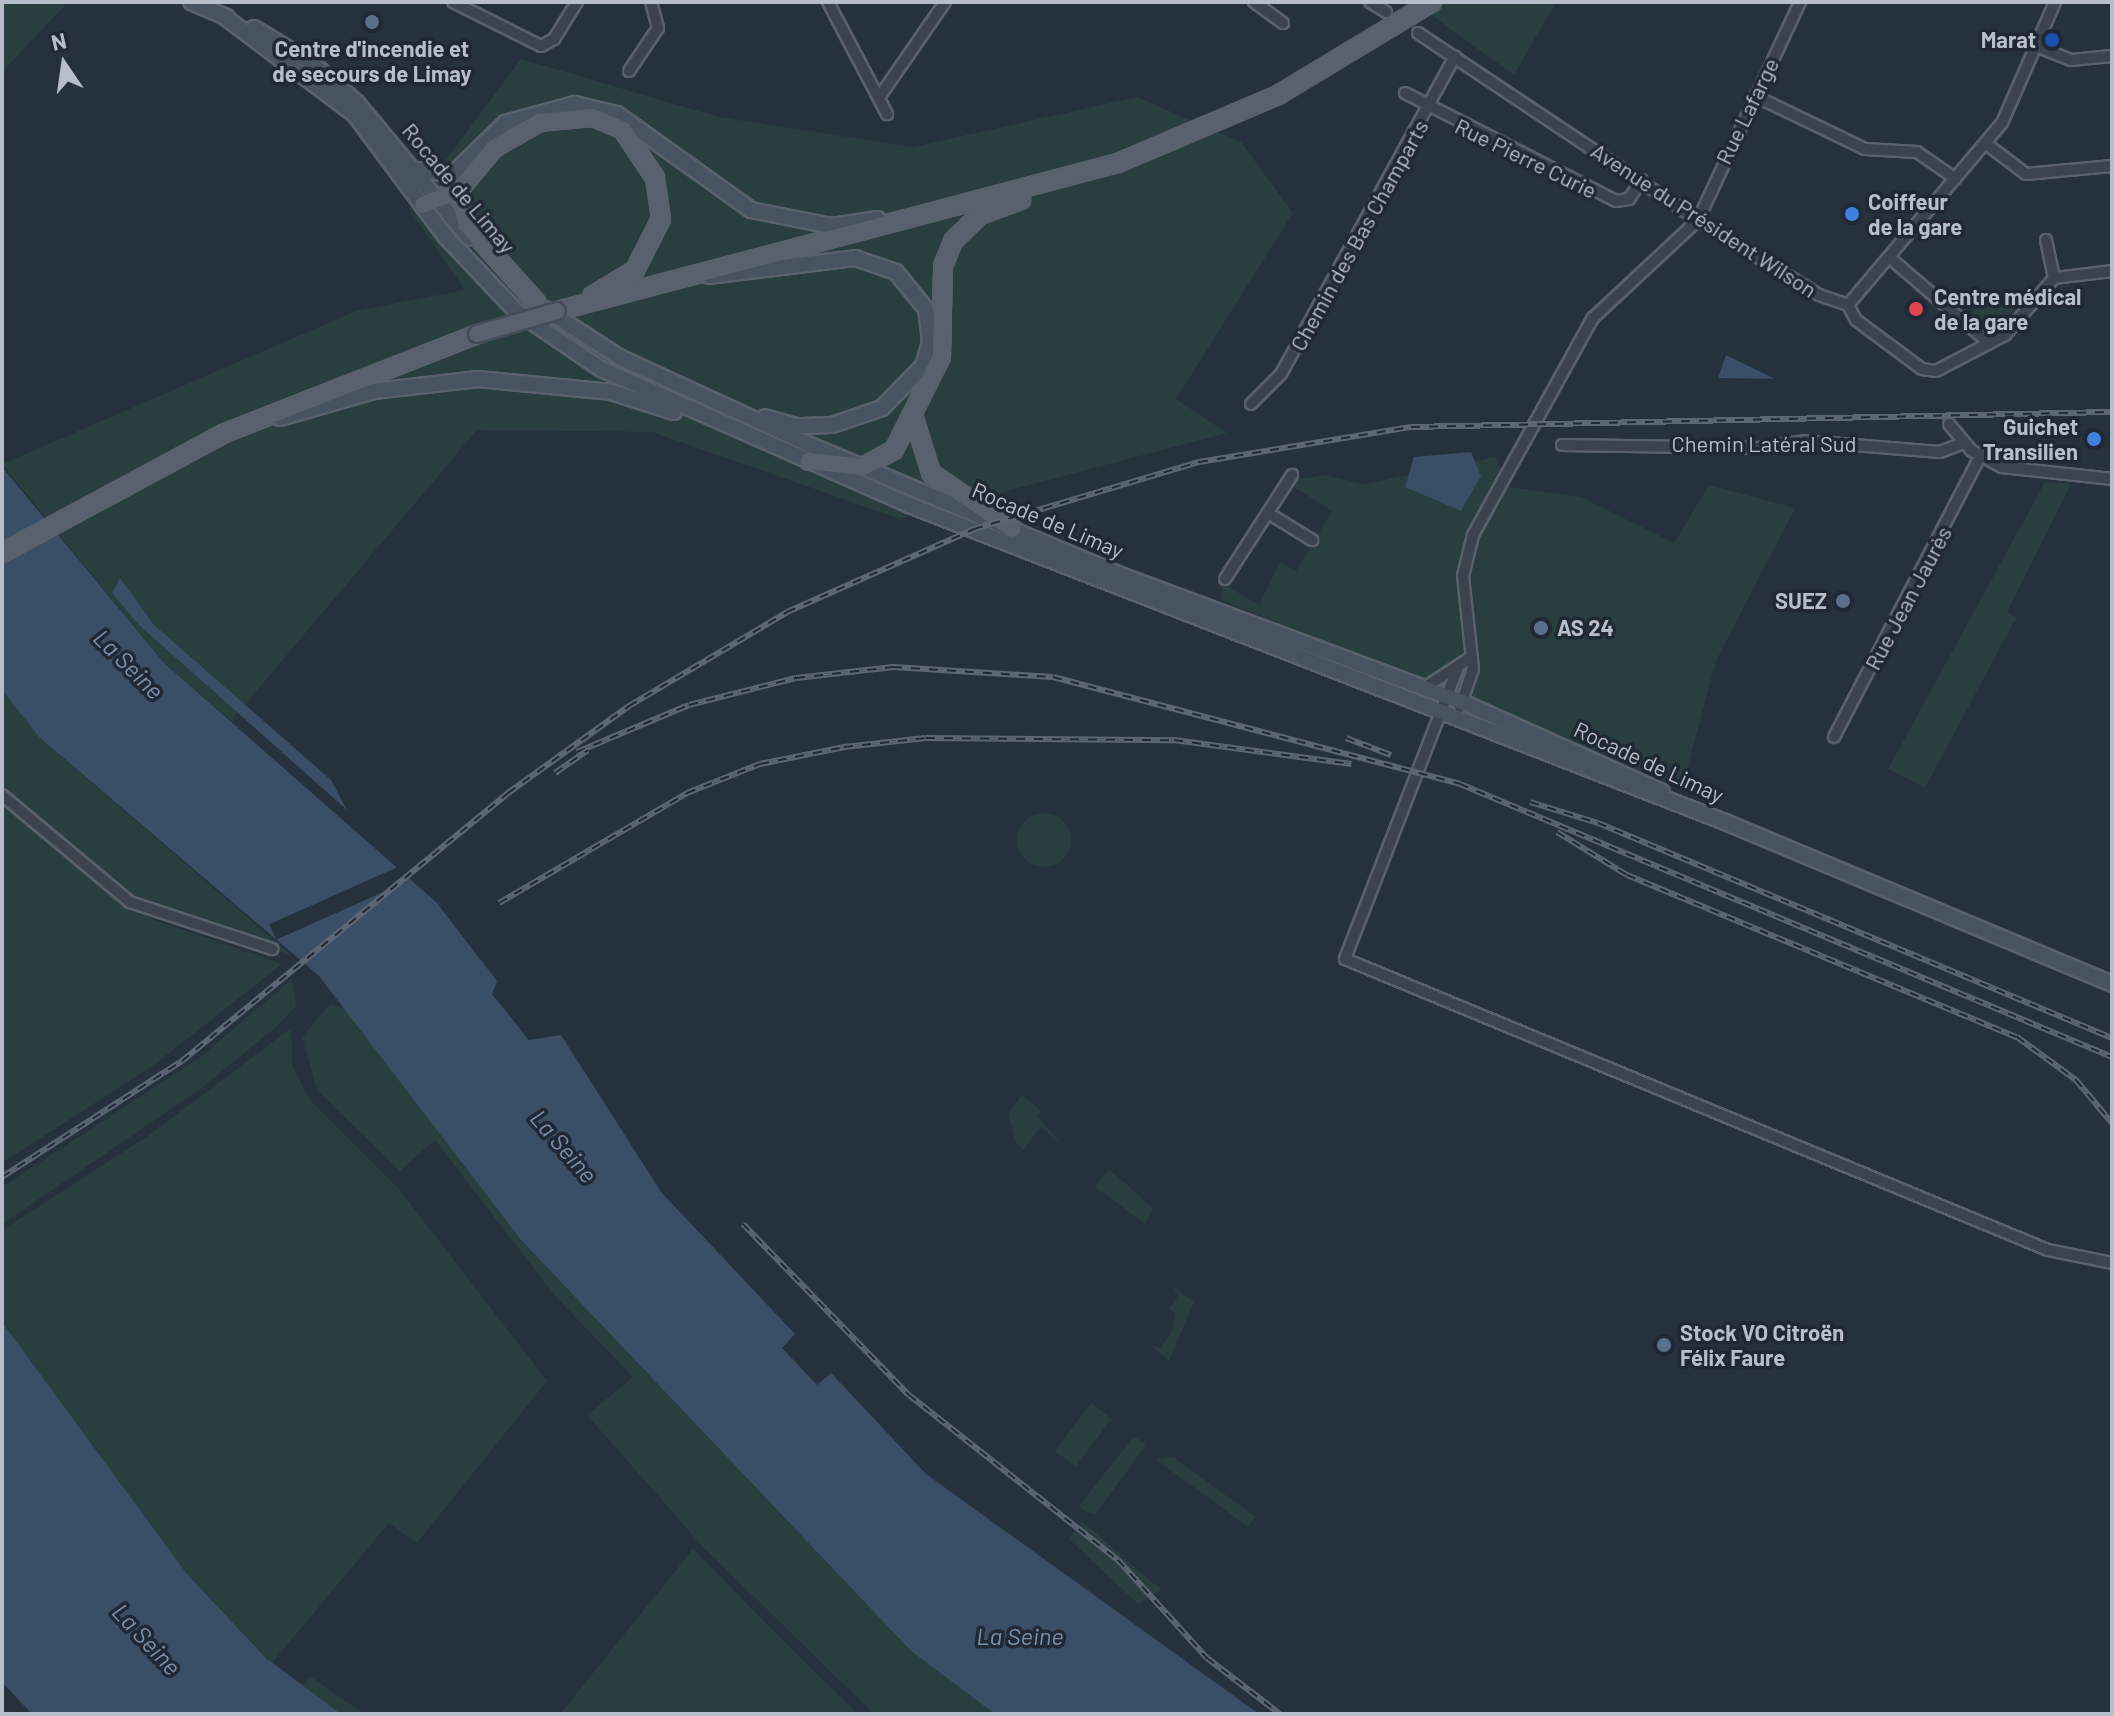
<!DOCTYPE html>
<html>
<head>
<meta charset="utf-8">
<style>
	body { margin:0 }
	#map { position:relative; width:2114px; height:1716px; overflow:hidden; background:#26313e; font-family:Barlow,sans-serif }
	div>[style] { position:absolute }
	[style*='--x'] { left:calc(var(--x)*1px); top:calc(var(--y)*1px); width:calc(var(--w)*1px); rotate:calc(var(--a)*1deg) }
	.green>* { inset:0; background:#283e3f; transform-origin:0 0 }
	.round { border-radius:50% }
	.water>* { inset:0; background:#3a4e65 }
	.pier>* { inset:0; background:#26313e; transform-origin:0 0 }
	.roads { filter:drop-shadow(2px 0 #58616c) drop-shadow(-2px 0 #58616c) drop-shadow(0 2px #58616c) drop-shadow(0 -2px #58616c) }
	.minor>* { height:10px; margin:-5px; padding:0 5px; transform-origin:5px; border-radius:5px; background:#3a434e }
	.secondary>* { height:14px; margin:-7px; padding:0 7px; transform-origin:7px; border-radius:7px; background:#485361 }
	.primary>* { height:16px; margin:-8px; padding:0 8px; transform-origin:8px; border-radius:8px; background:#58626e }
	.rail>* { height:6px; margin-top:-3px; transform-origin:0; background:repeating-linear-gradient(90deg,#1f2834 0 9px,#5c6775 0 18px); box-sizing:border-box; border-block:2px solid #5c6775 }
	.bridges { filter:drop-shadow(2px 0 #434c58) drop-shadow(-2px 0 #434c58) drop-shadow(0 2px #434c58) drop-shadow(0 -2px #434c58) }
	.primary-bridge>* { height:16px; margin:-8px; padding:0 8px; transform-origin:8px; border-radius:8px; background:#58626e }
	.dots>* { width:22px; height:22px; translate:-50% -50%; box-sizing:border-box; border:4px solid #1f2834; border-radius:50% }
	span { translate:-50% -50%; white-space:nowrap; text-align:center; line-height:1.15; -webkit-text-stroke:7px #1f2834; paint-order:stroke }
	.poi-label { font-size:22px; color:#b6bec9; font-weight:700 }
	.right { translate:-100% -50%; text-align:right }
	.left { translate:0 -50%; text-align:left }
	.street-label { font-size:22px; color:#b6bec9 }
	.water-label { font-size:24px; color:#7790ab; font-style:italic }
	.frame { position:absolute; inset:0; border:4px solid #b6bec9; pointer-events:none }
	.north { position:absolute; left:24px; top:24px; width:80px; height:80px; -webkit-text-stroke:6px #1f2834; paint-order:stroke; rotate:347deg; font-size:22px; font-weight:700; line-height:32px; text-align:center; color:#b6bec9 }
	.north::after { content:''; display:block; margin:auto; width:28px; height:36px; background:#b6bec9; clip-path:polygon(50% 0,100% 100%,50% 72%,0 100%) }
</style>
</head>
<body>
<div id="map">
	<div class="green">
		<i style="clip-path:polygon(2px 2px,68px 2px,2px 72px)"></i>
		<i style="clip-path:polygon(1413px 2px,1556px 2px,1514px 75px)"></i>
		<i style="clip-path:polygon(521px 59px,719px 117px,913px 147px,1137px 97px,1241px 142px,1293px 213px,1176px 399px,1227px 433px,900px 519px,652px 432px,477px 430px,231px 721px,164px 663px,2px 464px,356px 311px,465px 290px,409px 209px)"></i>
		<i style="clip-path:polygon(1994px 288px,2019px 306px,1993px 326px,1971px 313px)"></i>
		<i style="clip-path:polygon(1495px 457px,1509px 487px,1581px 497px,1674px 543px,1709px 485px,1795px 508px,1716px 661px,1682px 788px,1221px 600px,1222px 583px,1259px 605px,1280px 562px,1296px 571px,1332px 511px,1291px 485px,1295px 480px,1324px 475px,1365px 484px)"></i>
		<i style="clip-path:polygon(2045px 482px,2071px 484px,2007px 612px,2016px 618px,1925px 788px,1888px 769px)"></i>
		<i style="clip-path:polygon(2px 690px,39px 737px,291px 955px,133px 895px,2px 789px)"></i>
		<i style="clip-path:polygon(2px 802px,107px 891px,154px 920px,282px 964px,154px 1065px,2px 1163px)"></i>
		<i class="round" style="left:1017px;top:813px;width:54px;height:54px"></i>
		<i style="clip-path:polygon(292px 979px,296px 1006px,276px 1027px,199px 1090px,2px 1224px,2px 1187px,199px 1058px)"></i>
		<i style="clip-path:polygon(330px 1004px,345px 1009px,521px 1240px,911px 1651px,995px 1714px,874px 1714px,704px 1548px,587px 1415px,633px 1377px,555px 1296px,435px 1140px,400px 1171px,317px 1090px,302px 1037px)"></i>
		<i style="clip-path:polygon(291px 1028px,292px 1065px,310px 1100px,399px 1189px,547px 1381px,417px 1543px,389px 1523px,272px 1663px,187px 1574px,2px 1322px,2px 1230px,148px 1136px)"></i>
		<i style="clip-path:polygon(1022px 1095px,1041px 1111px,1037px 1116px,1062px 1144px,1041px 1127px,1023px 1150px,1016px 1142px,1008px 1114px)"></i>
		<i style="clip-path:polygon(1109px 1169px,1153px 1208px,1145px 1224px,1095px 1187px)"></i>
		<i style="clip-path:polygon(1173px 1287px,1194px 1302px,1169px 1361px,1149px 1344px,1160px 1348px,1171px 1333px,1175px 1314px,1169px 1308px,1178px 1296px)"></i>
		<i style="left:1091px;top:1403px;width:26px;height:60px;rotate:37deg"></i>
		<i style="clip-path:polygon(1134px 1436px,1146px 1445px,1095px 1515px,1088px 1513px,1079px 1506px)"></i>
		<i style="clip-path:polygon(1173px 1457px,1256px 1517px,1248px 1527px,1155px 1459px)"></i>
		<i style="clip-path:polygon(1082px 1521px,1153px 1583px,1162px 1589px,1138px 1604px,1069px 1539px)"></i>
		<i style="clip-path:polygon(693px 1549px,796px 1653px,858px 1714px,560px 1714px)"></i>
		<i style="clip-path:polygon(310px 1676px,364px 1714px,341px 1714px,303px 1686px)"></i>
	</div>
	<div class="water">
		<i style="clip-path:polygon(1726px 355px,1775px 379px,1718px 378px)"></i>
		<i style="clip-path:polygon(1471px 452px,1481px 476px,1461px 511px,1405px 487px,1414px 457px)"></i>
		<i style="clip-path:polygon(2px 467px,164px 663px,436px 902px,497px 981px,492px 994px,529px 1040px,561px 1035px,661px 1192px,795px 1334px,782px 1348px,817px 1385px,831px 1373px,926px 1474px,1259px 1714px,995px 1714px,911px 1651px,521px 1240px,319px 976px,39px 737px,2px 690px)"></i>
		<i style="clip-path:polygon(120px 578px,154px 625px,331px 780px,347px 810px,139px 625px,112px 593px)"></i>
		<i style="clip-path:polygon(2px 1322px,187px 1574px,266px 1658px,341px 1714px,32px 1714px,2px 1682px)"></i>
	</div>
	<div class="pier">
		<i style="left:400px;top:866px;width:17px;height:143px;rotate:66deg"></i>
	</div>
	<div class="roads">
		<div class="minor">
			<i style="--x:453;--y:2;--w:98;--a:26.6"></i>
			<i style="--x:541;--y:46;--w:15;--a:-28"></i>
			<i style="--x:554;--y:39;--w:44;--a:-58.1"></i>
			<i style="--x:828;--y:2;--w:127;--a:62.2"></i>
			<i style="--x:1254;--y:2;--w:36;--a:36"></i>
			<i style="--x:1370;--y:2;--w:19;--a:32"></i>
			<i style="--x:1418;--y:33;--w:337;--a:33.7"></i>
			<i style="--x:1698;--y:220;--w:142;--a:31.8"></i>
			<i style="--x:1819;--y:295;--w:31;--a:19"></i>
			<i style="--x:2036;--y:46;--w:38;--a:22"></i>
			<i style="--x:2071;--y:60;--w:41;--a:-5.6"></i>
			<i style="--x:629;--y:71;--w:52;--a:-56"></i>
			<i style="--x:658;--y:28;--w:27;--a:-105"></i>
			<i style="--x:1405;--y:93;--w:237;--a:27.1"></i>
			<i style="--x:1616;--y:201;--w:13;--a:-9"></i>
			<i style="--x:1629;--y:199;--w:23;--a:-56"></i>
			<i style="--x:880;--y:96;--w:114;--a:-55.3"></i>
			<i style="--x:1755;--y:96;--w:122;--a:25.7"></i>
			<i style="--x:1865;--y:149;--w:52;--a:3.3"></i>
			<i style="--x:1917;--y:152;--w:47;--a:34.7"></i>
			<i style="--x:1985;--y:143;--w:51;--a:37.1"></i>
			<i style="--x:2026;--y:174;--w:86;--a:-5.3"></i>
			<i style="--x:1698;--y:220;--w:241;--a:-64.9"></i>
			<i style="--x:2046;--y:240;--w:39;--a:78"></i>
			<i style="--x:1890;--y:258;--w:130;--a:40.6"></i>
			<i style="--x:1848;--y:305;--w:238;--a:-49.8"></i>
			<i style="--x:2002;--y:123;--w:132;--a:-66.3"></i>
			<i style="--x:1848;--y:305;--w:17;--a:62"></i>
			<i style="--x:1856;--y:320;--w:82;--a:36.6"></i>
			<i style="--x:1922;--y:369;--w:14;--a:8"></i>
			<i style="--x:1936;--y:371;--w:78;--a:-27.6"></i>
			<i style="--x:2005;--y:335;--w:75;--a:-49.3"></i>
			<i style="--x:2054;--y:278;--w:58;--a:-6.9"></i>
			<i style="--x:1251;--y:404;--w:42;--a:-45"></i>
			<i style="--x:1281;--y:374;--w:362;--a:-61.3"></i>
			<i style="--x:1949;--y:424;--w:35;--a:50"></i>
			<i style="--x:1972;--y:451;--w:34;--a:28"></i>
			<i style="--x:2002;--y:467;--w:111;--a:6.2"></i>
			<i style="--x:1562;--y:445;--w:196;--a:0.9"></i>
			<i style="--x:1758;--y:448;--w:48;--a:-8.5"></i>
			<i style="--x:1805;--y:441;--w:135;--a:4.7"></i>
			<i style="--x:1940;--y:452;--w:26;--a:-21"></i>
			<i style="--x:1268;--y:513;--w:52;--a:31.5"></i>
			<i style="--x:1225;--y:579;--w:124;--a:-57.2"></i>
			<i style="--x:1457;--y:670;--w:310;--a:111.2"></i>
			<i style="--x:1345;--y:959;--w:761;--a:22.49"></i>
			<i style="--x:2048;--y:1250;--w:65;--a:11.5"></i>
			<i style="--x:1424;--y:688;--w:55;--a:-33.1"></i>
			<i style="--x:1460;--y:707;--w:40;--a:-71.1"></i>
			<i style="--x:1473;--y:669;--w:94;--a:-96.1"></i>
			<i style="--x:1463;--y:576;--w:42;--a:-76.3"></i>
			<i style="--x:1473;--y:535;--w:248;--a:-61.1"></i>
			<i style="--x:1593;--y:318;--w:144;--a:-43"></i>
			<i style="--x:1834;--y:737;--w:316;--a:-62.5"></i>
			<i style="--x:2;--y:795;--w:167;--a:39.9"></i>
			<i style="--x:130;--y:902;--w:150;--a:18.3"></i>
		</div>
		<div class="secondary">
			<i style="--x:191;--y:2;--w:39;--a:23"></i>
			<i style="--x:222;--y:15;--w:166;--a:36.9"></i>
			<i style="--x:355;--y:115;--w:152;--a:53.3"></i>
			<i style="--x:446;--y:237;--w:102;--a:46.6"></i>
			<i style="--x:516;--y:311;--w:103;--a:34.3"></i>
			<i style="--x:601;--y:369;--w:337;--a:23.8"></i>
			<i style="--x:909;--y:505;--w:875;--a:21.23"></i>
			<i style="--x:1725;--y:822;--w:420;--a:22.7"></i>
			<i style="--x:254;--y:28;--w:68;--a:31.1"></i>
			<i style="--x:312;--y:63;--w:60;--a:41.6"></i>
			<i style="--x:357;--y:103;--w:175;--a:50.3"></i>
			<i style="--x:415;--y:170;--w:38;--a:6"></i>
			<i style="--x:453;--y:174;--w:73;--a:-44.4"></i>
			<i style="--x:505;--y:123;--w:73;--a:-15.2"></i>
			<i style="--x:575;--y:104;--w:43;--a:13.4"></i>
			<i style="--x:617;--y:114;--w:165;--a:35.6"></i>
			<i style="--x:751;--y:210;--w:83;--a:11.2"></i>
			<i style="--x:832;--y:226;--w:46;--a:-8.8"></i>
			<i style="--x:709;--y:276;--w:147;--a:-7"></i>
			<i style="--x:855;--y:258;--w:43;--a:18.9"></i>
			<i style="--x:896;--y:272;--w:48;--a:51"></i>
			<i style="--x:926;--y:309;--w:33;--a:83"></i>
			<i style="--x:930;--y:342;--w:25;--a:106"></i>
			<i style="--x:923;--y:366;--w:59;--a:134.3"></i>
			<i style="--x:882;--y:408;--w:53;--a:161.2"></i>
			<i style="--x:832;--y:425;--w:36;--a:178"></i>
			<i style="--x:796;--y:426;--w:32;--a:-164"></i>
			<i style="--x:545;--y:309;--w:88;--a:33"></i>
			<i style="--x:619;--y:357;--w:218;--a:24.7"></i>
			<i style="--x:817;--y:448;--w:335;--a:22.7"></i>
			<i style="--x:1126;--y:577;--w:358;--a:20.4"></i>
			<i style="--x:1462;--y:702;--w:219;--a:24.2"></i>
			<i style="--x:280;--y:418;--w:98;--a:-16"></i>
			<i style="--x:374;--y:391;--w:105;--a:-6.6"></i>
			<i style="--x:478;--y:379;--w:134;--a:5.6"></i>
			<i style="--x:611;--y:392;--w:66;--a:17.6"></i>
		</div>
		<div class="primary">
			<i style="--x:459;--y:190;--w:35;--a:78"></i>
			<i style="--x:466;--y:224;--w:106;--a:48.1"></i>
			<i style="--x:423;--y:205;--w:39;--a:-23"></i>
			<i style="--x:459;--y:190;--w:55;--a:-50.2"></i>
			<i style="--x:494;--y:148;--w:52;--a:-30"></i>
			<i style="--x:539;--y:122;--w:54;--a:-5.3"></i>
			<i style="--x:593;--y:117;--w:33;--a:23"></i>
			<i style="--x:623;--y:130;--w:58;--a:56.3"></i>
			<i style="--x:655;--y:178;--w:41;--a:81.7"></i>
			<i style="--x:661;--y:219;--w:57;--a:117"></i>
			<i style="--x:635;--y:270;--w:50;--a:148.8"></i>
			<i style="--x:557;--y:311;--w:580;--a:-14.78"></i>
			<i style="--x:1118;--y:163;--w:174;--a:-23"></i>
			<i style="--x:1278;--y:95;--w:180;--a:-31.1"></i>
			<i style="--x:914;--y:418;--w:58;--a:72.8"></i>
			<i style="--x:931;--y:473;--w:99;--a:34.3"></i>
			<i style="--x:809;--y:461;--w:54;--a:6.3"></i>
			<i style="--x:863;--y:467;--w:35;--a:-29"></i>
			<i style="--x:894;--y:450;--w:104;--a:-63.2"></i>
			<i style="--x:941;--y:357;--w:91;--a:-88.7"></i>
			<i style="--x:943;--y:266;--w:27;--a:-68"></i>
			<i style="--x:953;--y:241;--w:37;--a:-44"></i>
			<i style="--x:980;--y:215;--w:44;--a:-20.1"></i>
			<i style="--x:2;--y:553;--w:253;--a:-28.3"></i>
			<i style="--x:225;--y:433;--w:271;--a:-21.4"></i>
		</div>
	</div>
	<div class="rail">
		<i style="--x:1346;--y:738;--w:48;--a:20.7"></i>
		<i style="--x:577;--y:752;--w:121;--a:-22.8"></i>
		<i style="--x:689;--y:705;--w:110;--a:-14.2"></i>
		<i style="--x:796;--y:678;--w:98;--a:-6.5"></i>
		<i style="--x:893;--y:667;--w:160;--a:3.6"></i>
		<i style="--x:1053;--y:677;--w:421;--a:14.7"></i>
		<i style="--x:1460;--y:784;--w:707;--a:22.72"></i>
		<i style="--x:555;--y:773;--w:40;--a:-34.9"></i>
		<i style="--x:1530;--y:802;--w:71;--a:17.2"></i>
		<i style="--x:1598;--y:823;--w:557;--a:22.7"></i>
		<i style="--x:1557;--y:832;--w:82;--a:31.6"></i>
		<i style="--x:1627;--y:875;--w:422;--a:22.6"></i>
		<i style="--x:2017;--y:1037;--w:73;--a:36.1"></i>
		<i style="--x:2076;--y:1080;--w:56;--a:50.1"></i>
		<i style="--x:499;--y:903;--w:218;--a:-30.3"></i>
		<i style="--x:687;--y:793;--w:79;--a:-21.7"></i>
		<i style="--x:760;--y:764;--w:86;--a:-11.4"></i>
		<i style="--x:844;--y:747;--w:82;--a:-6.3"></i>
		<i style="--x:926;--y:738;--w:248;--a:0.5"></i>
		<i style="--x:1174;--y:740;--w:179;--a:7.7"></i>
		<i style="--x:2;--y:1177;--w:214;--a:-32.8"></i>
		<i style="--x:182;--y:1061;--w:422;--a:-39.4"></i>
		<i style="--x:508;--y:793;--w:149;--a:-35.7"></i>
		<i style="--x:629;--y:706;--w:184;--a:-30.7"></i>
		<i style="--x:787;--y:612;--w:205;--a:-23.9"></i>
		<i style="--x:974;--y:529;--w:235;--a:-16.6"></i>
		<i style="--x:1199;--y:462;--w:215;--a:-9.4"></i>
		<i style="--x:1411;--y:427;--w:701;--a:-1.23"></i>
		<i style="--x:743;--y:1224;--w:238;--a:45.9"></i>
		<i style="--x:909;--y:1395;--w:266;--a:38.3"></i>
		<i style="--x:1118;--y:1560;--w:132;--a:47.8"></i>
		<i style="--x:1207;--y:1658;--w:92;--a:37.5"></i>
	</div>
	<div class="bridges">
		<div class="primary-bridge">
			<i style="--x:477;--y:334;--w:83;--a:-16"></i>
		</div>
	</div>
	<div class="dots">
		<i style="left:372px;top:22px;background:#5c6f8a"></i>
		<i style="left:2052px;top:40px;background:#1a4fb4"></i>
		<i style="left:1852px;top:214px;background:#3f7fe0"></i>
		<i style="left:1916px;top:309px;background:#e0444e"></i>
		<i style="left:2094px;top:439px;background:#3f7fe0"></i>
		<i style="left:1843px;top:601px;background:#5c6f8a"></i>
		<i style="left:1541px;top:628px;background:#5c6f8a"></i>
		<i style="left:1664px;top:1345px;background:#5c6f8a"></i>
	</div>
	<div class="poi-label">
		<span class="right" style="left:2036px;top:40px">Marat</span>
		<span style="left:372px;top:61px">Centre d'incendie et<br>de secours de Limay</span>
		<span class="left" style="left:1868px;top:214px">Coiffeur<br>de la gare</span>
		<span class="left" style="left:1934px;top:309px">Centre médical<br>de la gare</span>
		<span class="right" style="left:2078px;top:439px">Guichet<br>Transilien</span>
		<span class="right" style="left:1827px;top:601px">SUEZ</span>
		<span class="left" style="left:1557px;top:628px">AS 24</span>
		<span class="left" style="left:1680px;top:1345px">Stock VO Citroën<br>Félix Faure</span>
	</div>
	<div class="street-label">
		<span style="left:1747px;top:111px;rotate:-64deg">Rue Lafarge</span>
		<span style="left:1526px;top:158px;rotate:26deg">Rue Pierre Curie</span>
		<span style="left:459px;top:188px;rotate:50deg">Rocade de Limay</span>
		<span style="left:1704px;top:220px;rotate:33deg">Avenue du Président Wilson</span>
		<span style="left:1359px;top:235px;rotate:-61deg">Chemin des Bas Champarts</span>
		<span style="left:1764px;top:444px">Chemin Latéral Sud</span>
		<span style="left:1048px;top:520px;rotate:23deg">Rocade de Limay</span>
		<span style="left:1908px;top:598px;rotate:-62deg">Rue Jean Jaurès</span>
		<span style="left:1649px;top:762px;rotate:25deg">Rocade de Limay</span>
	</div>
	<div class="water-label">
		<span style="left:129px;top:664px;rotate:45deg">La Seine</span>
		<span style="left:564px;top:1146px;rotate:49deg">La Seine</span>
		<span style="left:1020px;top:1636px">La Seine</span>
		<span style="left:147px;top:1639px;rotate:47deg">La Seine</span>
	</div>
	<div class="frame"></div>
	<div class="north">N</div>
</div>
</body>
</html>
